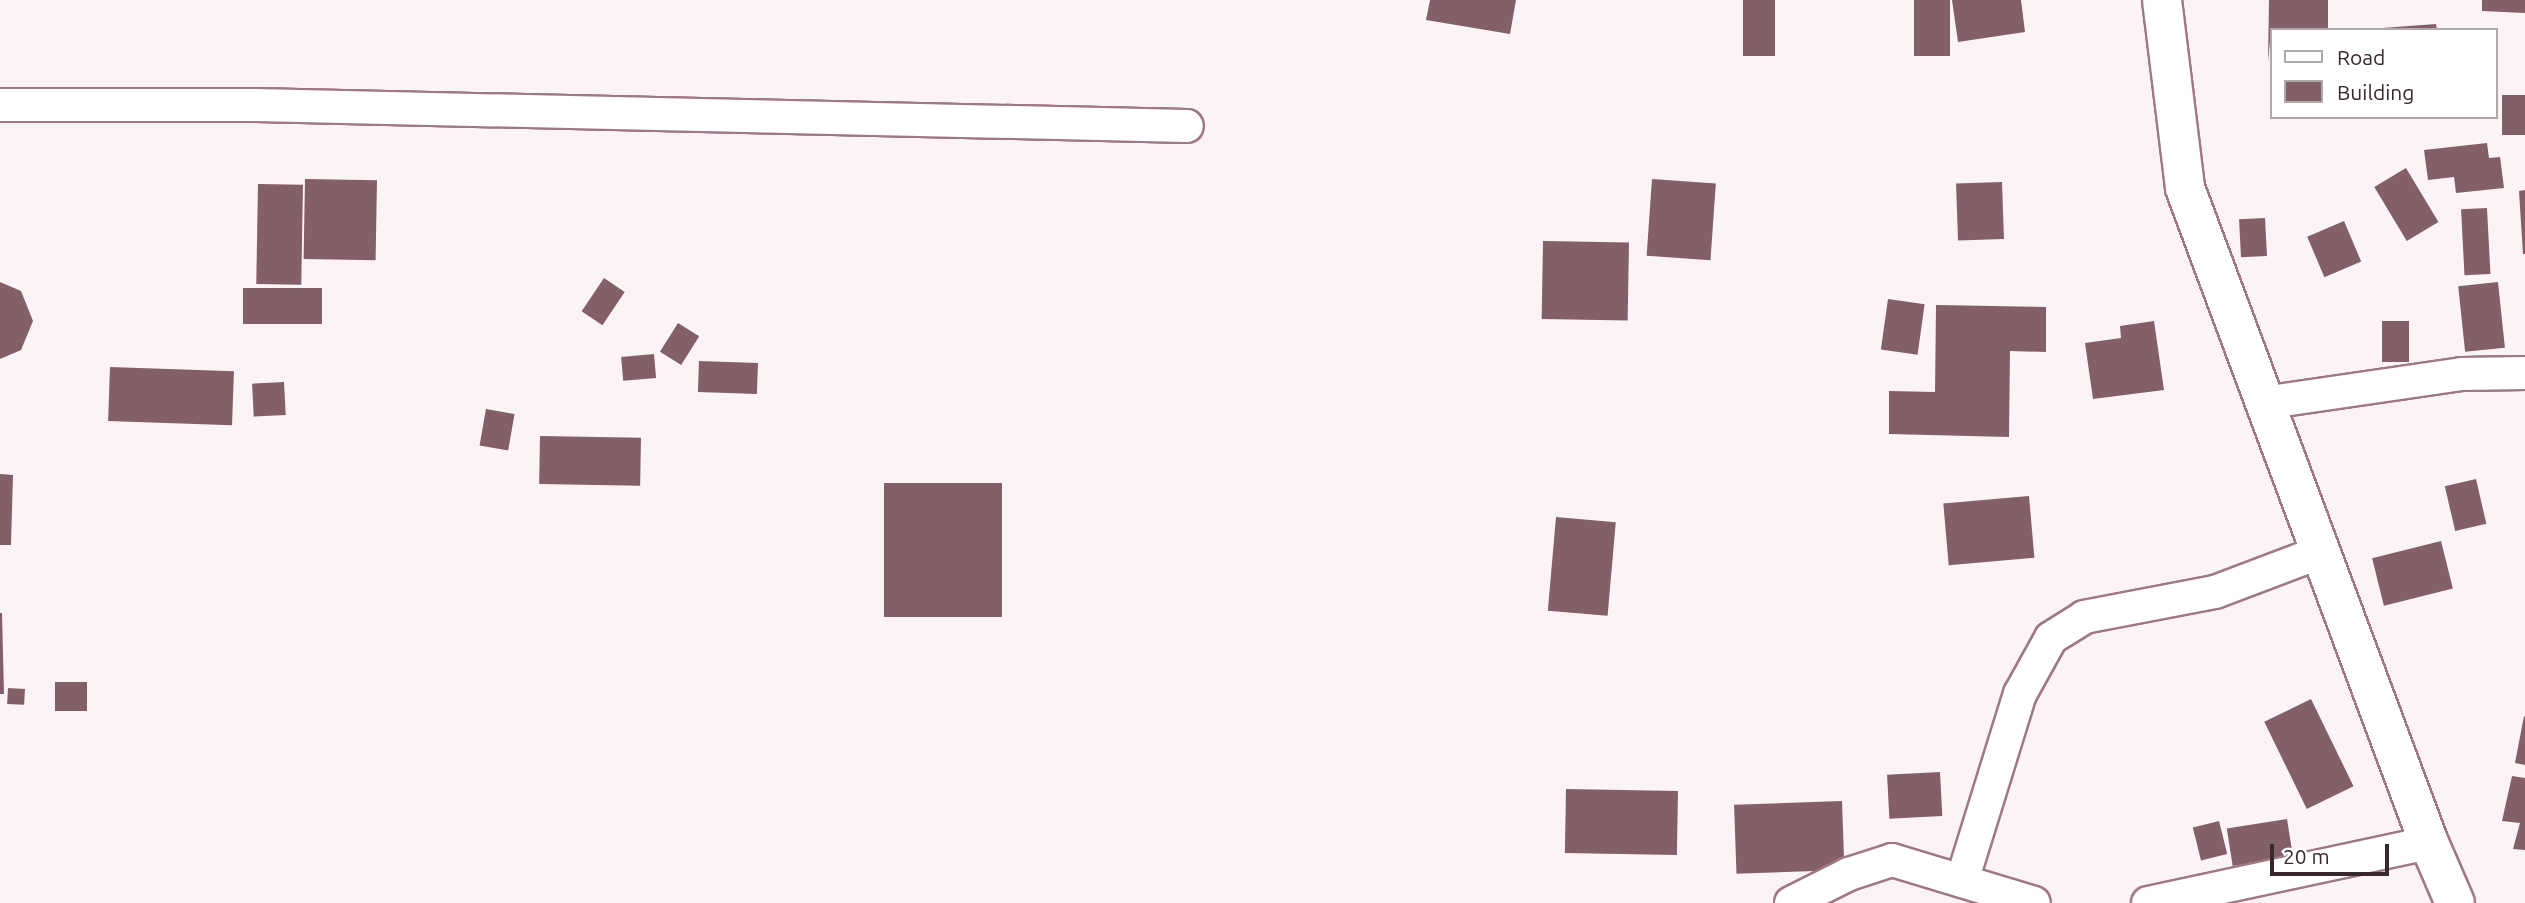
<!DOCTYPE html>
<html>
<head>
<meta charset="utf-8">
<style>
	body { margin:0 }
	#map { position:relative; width:2525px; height:903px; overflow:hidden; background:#fbf3f5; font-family:Ubuntu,sans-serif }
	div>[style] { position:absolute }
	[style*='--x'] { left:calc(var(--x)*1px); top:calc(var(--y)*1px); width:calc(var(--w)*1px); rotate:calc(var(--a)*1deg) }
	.building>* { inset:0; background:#835f68; transform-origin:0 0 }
	.roads { filter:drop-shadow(2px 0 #9f7982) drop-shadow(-2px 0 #9f7982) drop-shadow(0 2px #9f7982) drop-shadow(0 -2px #9f7982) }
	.minor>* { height:32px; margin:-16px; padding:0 16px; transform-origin:16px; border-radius:16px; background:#fff }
	.tertiary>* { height:38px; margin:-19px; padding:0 19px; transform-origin:19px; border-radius:19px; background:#fff }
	span { translate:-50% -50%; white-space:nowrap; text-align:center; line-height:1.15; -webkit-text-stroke:7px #fff; paint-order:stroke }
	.legend { position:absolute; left:2270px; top:28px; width:228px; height:91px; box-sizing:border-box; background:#fff; border:2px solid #afa9ab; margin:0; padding:9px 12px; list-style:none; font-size:21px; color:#38282c }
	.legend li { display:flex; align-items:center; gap:14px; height:35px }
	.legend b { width:35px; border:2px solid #afa9ab }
	.scale { position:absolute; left:2270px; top:844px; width:119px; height:32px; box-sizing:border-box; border:4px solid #38282c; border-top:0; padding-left:9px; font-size:21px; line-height:24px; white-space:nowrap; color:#38282c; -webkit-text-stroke:5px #fff; paint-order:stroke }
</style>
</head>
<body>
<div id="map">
	<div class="building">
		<i style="clip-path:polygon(1430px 0,1516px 0,1510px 34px,1426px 20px)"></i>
		<i style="left:1743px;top:0;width:32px;height:56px"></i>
		<i style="left:1914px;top:0;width:36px;height:56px"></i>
		<i style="clip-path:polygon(1952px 0,2021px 0,2025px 32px,1958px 42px)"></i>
		<i style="clip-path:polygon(2269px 0,2328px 0,2328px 30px,2271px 30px,2268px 63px)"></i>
		<i style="clip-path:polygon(2482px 0,2525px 0,2525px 13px,2482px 11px)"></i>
		<i style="clip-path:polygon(2436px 24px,2437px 30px,2382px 30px,2382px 28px)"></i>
		<i style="left:2525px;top:95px;width:40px;height:23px;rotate:90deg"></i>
		<i style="clip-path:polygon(2487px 143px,2489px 158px,2500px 157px,2504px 188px,2456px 193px,2454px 177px,2428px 180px,2424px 150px)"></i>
		<i style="left:2406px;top:168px;width:63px;height:37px;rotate:59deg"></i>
		<i style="left:305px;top:179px;width:72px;height:80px;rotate:1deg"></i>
		<i style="left:1652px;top:179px;width:64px;height:77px;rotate:4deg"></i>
		<i style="left:2002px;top:182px;width:57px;height:46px;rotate:88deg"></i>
		<i style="left:258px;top:184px;width:45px;height:100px;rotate:1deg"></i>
		<i style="clip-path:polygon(2525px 190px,2525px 254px,2523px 254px,2519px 191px)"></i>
		<i style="left:2487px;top:208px;width:66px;height:26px;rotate:87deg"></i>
		<i style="left:2265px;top:218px;width:38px;height:26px;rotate:87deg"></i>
		<i style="left:2344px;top:221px;width:44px;height:40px;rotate:67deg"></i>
		<i style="left:1543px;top:241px;width:86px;height:78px;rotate:1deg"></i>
		<i style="left:604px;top:278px;width:25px;height:40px;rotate:34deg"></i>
		<i style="clip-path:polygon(0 282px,21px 291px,33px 321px,21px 350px,0 359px)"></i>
		<i style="left:2498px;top:282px;width:66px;height:40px;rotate:84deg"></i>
		<i style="left:322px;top:288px;width:36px;height:79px;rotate:90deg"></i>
		<i style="left:1888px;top:299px;width:37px;height:51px;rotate:8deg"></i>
		<i style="clip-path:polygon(1936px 305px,2046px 307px,2046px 352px,2010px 351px,2009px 437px,1889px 434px,1889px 391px,1935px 392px)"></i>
		<i style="clip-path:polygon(2154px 321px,2164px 390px,2093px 399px,2085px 343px,2121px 338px,2120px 326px)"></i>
		<i style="left:2382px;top:321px;width:27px;height:41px"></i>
		<i style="left:678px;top:323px;width:25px;height:34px;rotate:32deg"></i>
		<i style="left:654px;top:354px;width:24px;height:33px;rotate:85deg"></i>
		<i style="left:699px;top:361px;width:59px;height:31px;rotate:2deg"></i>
		<i style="left:110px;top:367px;width:124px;height:54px;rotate:2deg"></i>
		<i style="left:284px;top:382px;width:33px;height:32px;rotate:87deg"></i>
		<i style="left:486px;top:409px;width:29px;height:37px;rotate:10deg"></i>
		<i style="left:540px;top:436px;width:101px;height:48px;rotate:1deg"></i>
		<i style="clip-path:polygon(0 474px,13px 475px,11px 545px,0 545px)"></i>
		<i style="left:2476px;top:479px;width:46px;height:32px;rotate:77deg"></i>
		<i style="left:884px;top:483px;width:118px;height:134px"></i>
		<i style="left:2029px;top:496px;width:62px;height:86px;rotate:85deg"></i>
		<i style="left:1556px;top:517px;width:60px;height:94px;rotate:5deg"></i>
		<i style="left:2441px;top:541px;width:49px;height:71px;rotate:76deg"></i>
		<i style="clip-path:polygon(0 613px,2px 613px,4px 694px,0 694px)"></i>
		<i style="left:55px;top:682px;width:32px;height:29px"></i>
		<i style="left:8px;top:688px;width:17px;height:16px;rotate:3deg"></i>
		<i style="left:2311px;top:699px;width:97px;height:52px;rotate:64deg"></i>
		<i style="clip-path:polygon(2524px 716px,2525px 717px,2525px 765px,2515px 763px)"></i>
		<i style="left:1940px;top:772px;width:44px;height:53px;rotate:87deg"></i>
		<i style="clip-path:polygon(2512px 776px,2525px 778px,2525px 850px,2513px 849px,2520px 823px,2502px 821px)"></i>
		<i style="left:1566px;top:789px;width:112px;height:64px;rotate:1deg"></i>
		<i style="left:1842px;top:801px;width:69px;height:108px;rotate:88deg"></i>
		<i style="left:2287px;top:819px;width:38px;height:61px;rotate:81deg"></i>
		<i style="left:2219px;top:821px;width:34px;height:27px;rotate:76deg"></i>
	</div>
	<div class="roads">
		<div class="minor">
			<i style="--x:0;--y:105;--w:256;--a:0"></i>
			<i style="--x:256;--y:105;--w:931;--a:1.29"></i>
			<i style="--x:2263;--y:403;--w:201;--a:-8.3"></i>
			<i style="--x:2462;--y:374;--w:63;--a:-0.9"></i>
			<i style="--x:1962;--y:881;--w:196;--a:-72.8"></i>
			<i style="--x:2020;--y:694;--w:64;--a:-61"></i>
			<i style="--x:2051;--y:638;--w:39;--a:-32"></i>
			<i style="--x:2084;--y:617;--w:133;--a:-10.8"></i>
			<i style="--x:2215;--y:592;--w:113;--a:-20.7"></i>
			<i style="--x:1791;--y:903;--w:65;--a:-26.6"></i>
			<i style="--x:1849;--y:874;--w:45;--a:-18"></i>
			<i style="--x:1892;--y:860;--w:148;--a:16.8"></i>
			<i style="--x:2148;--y:903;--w:287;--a:-12.1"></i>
		</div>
		<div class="tertiary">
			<i style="--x:2162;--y:0;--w:189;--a:83"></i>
			<i style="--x:2185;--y:188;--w:699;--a:69.57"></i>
			<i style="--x:2429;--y:843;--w:65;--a:66.6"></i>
		</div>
	</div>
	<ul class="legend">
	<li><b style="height:9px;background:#fff"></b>Road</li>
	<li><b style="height:19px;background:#835f68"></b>Building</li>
	</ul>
	<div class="scale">20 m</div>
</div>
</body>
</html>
